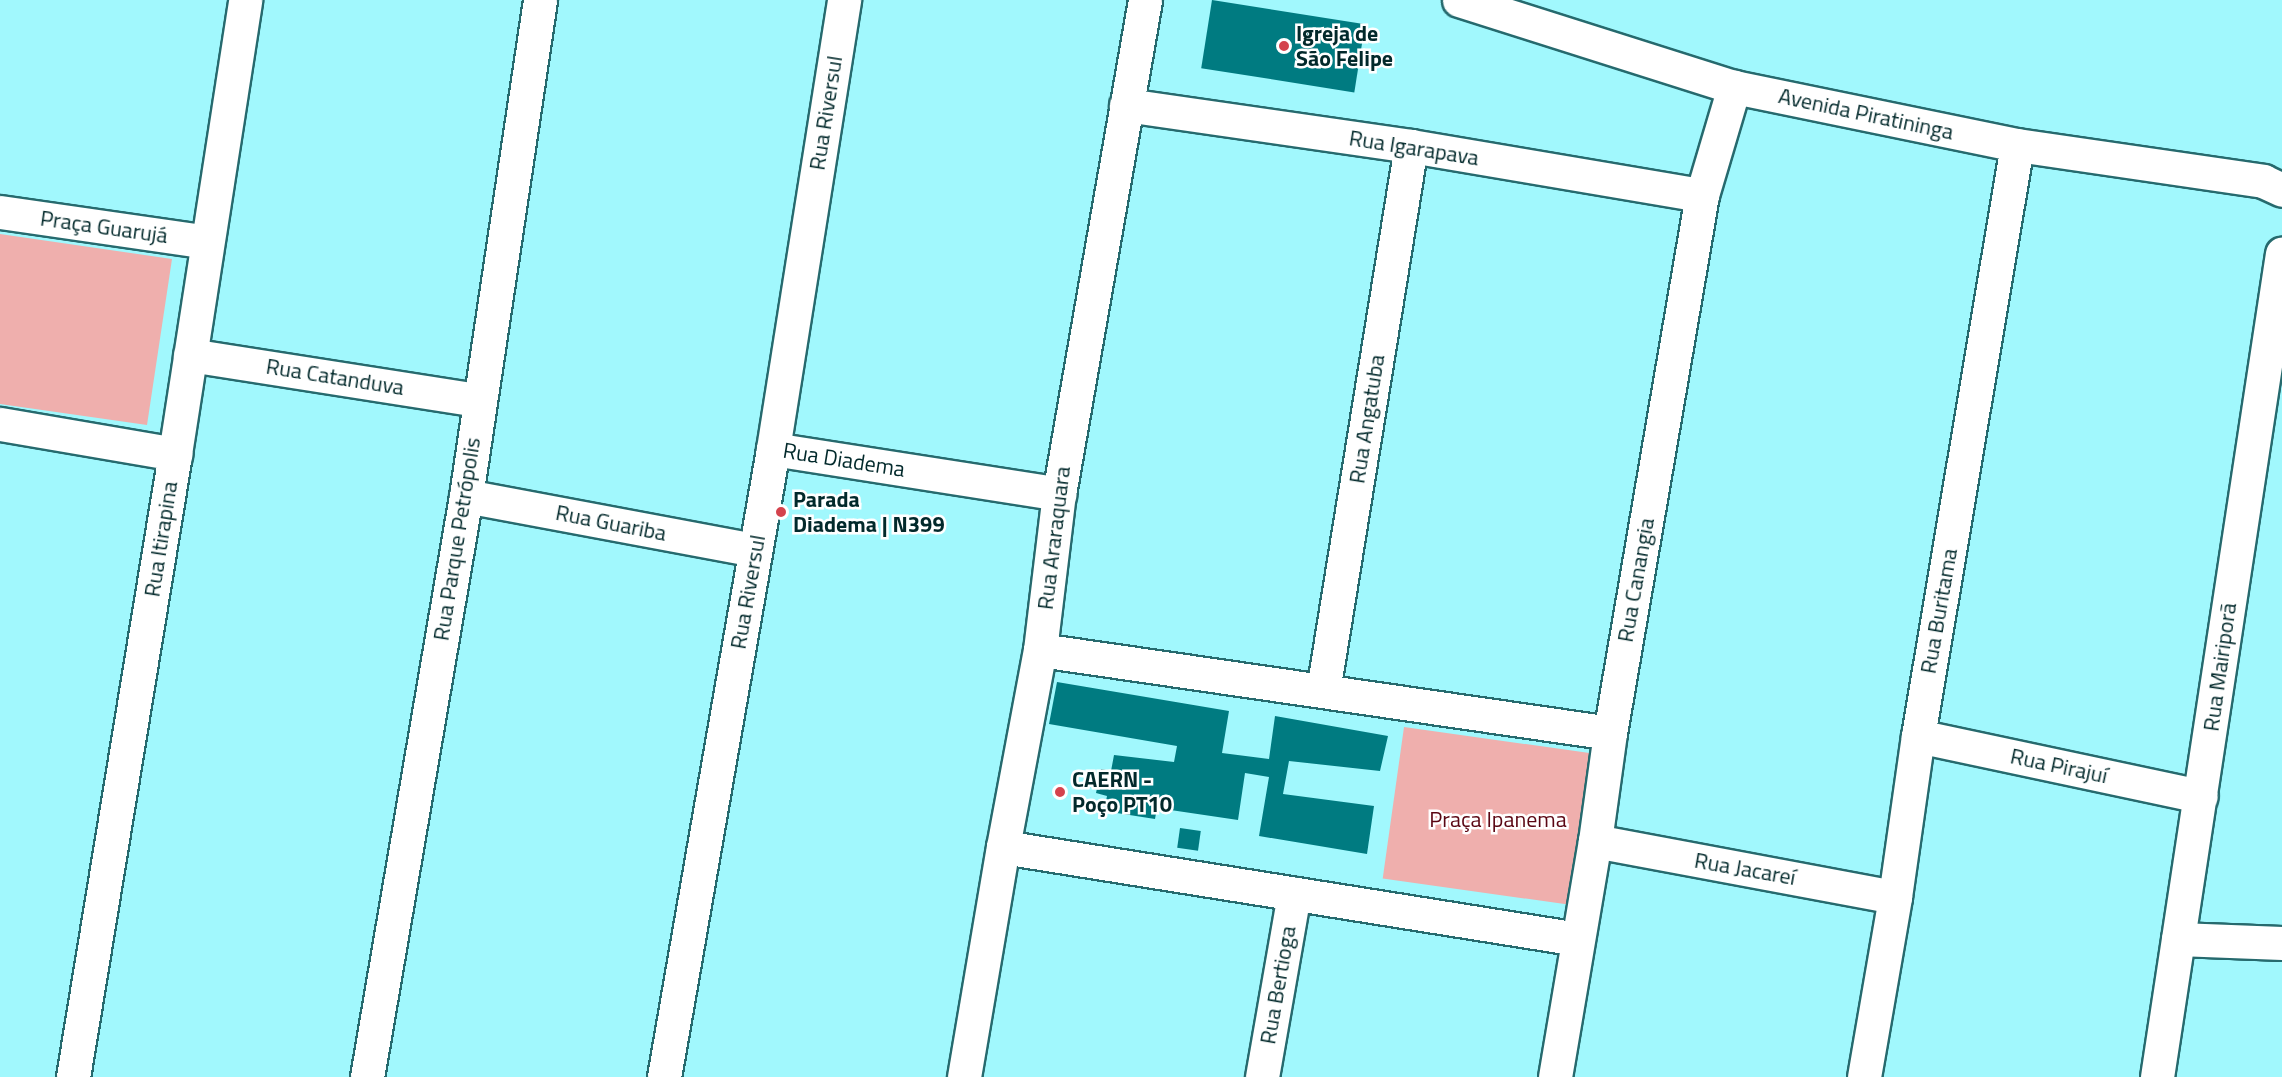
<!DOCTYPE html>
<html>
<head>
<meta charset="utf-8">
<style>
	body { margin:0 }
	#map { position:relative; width:2282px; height:1077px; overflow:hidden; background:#a1f8fd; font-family:"Titillium Web",sans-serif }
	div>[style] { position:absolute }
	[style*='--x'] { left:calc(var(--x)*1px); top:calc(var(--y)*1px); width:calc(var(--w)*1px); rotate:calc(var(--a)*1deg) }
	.green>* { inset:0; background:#efafad; transform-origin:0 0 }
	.building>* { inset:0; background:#007b81; transform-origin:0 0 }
	.roads { filter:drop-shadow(2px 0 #266a6e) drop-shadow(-2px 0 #266a6e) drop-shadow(0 2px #266a6e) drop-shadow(0 -2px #266a6e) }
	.minor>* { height:33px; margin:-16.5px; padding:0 16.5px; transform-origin:16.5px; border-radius:16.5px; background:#fff }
	.tertiary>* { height:33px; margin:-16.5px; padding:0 16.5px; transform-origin:16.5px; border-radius:16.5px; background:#fff }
	.dots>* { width:16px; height:16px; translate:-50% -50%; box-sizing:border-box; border:3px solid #fff; border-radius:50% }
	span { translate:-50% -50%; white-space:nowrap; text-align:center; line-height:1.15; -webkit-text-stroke:5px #fff; paint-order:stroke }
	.poi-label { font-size:22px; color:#02292b; font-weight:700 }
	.left { translate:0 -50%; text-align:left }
	.street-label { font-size:22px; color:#02292b }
	.park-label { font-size:22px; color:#5a0613 }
</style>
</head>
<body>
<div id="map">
	<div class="green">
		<i style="clip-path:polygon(0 234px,172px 259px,147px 425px,0 404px)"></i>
		<i style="left:1404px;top:727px;width:189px;height:153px;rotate:8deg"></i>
	</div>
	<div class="building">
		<i style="left:1212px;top:0;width:155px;height:69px;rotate:9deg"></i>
		<i style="clip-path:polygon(1057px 682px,1229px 711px,1222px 753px,1269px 759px,1275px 716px,1388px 736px,1380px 771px,1289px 761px,1283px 794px,1374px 806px,1367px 854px,1259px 836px,1269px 777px,1245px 773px,1238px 820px,1157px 808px,1155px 819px,1104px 811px,1107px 796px,1096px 793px,1101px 769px,1111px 771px,1114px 755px,1174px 762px,1177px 746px,1049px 724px)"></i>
		<i style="left:1180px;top:828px;width:21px;height:20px;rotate:8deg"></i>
	</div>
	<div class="roads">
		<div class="minor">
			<i style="--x:1459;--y:0;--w:288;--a:17.6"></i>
			<i style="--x:1734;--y:87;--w:289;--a:11.6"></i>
			<i style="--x:2017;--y:145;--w:249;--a:8.3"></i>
			<i style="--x:2263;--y:181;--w:21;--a:25"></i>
			<i style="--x:1126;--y:105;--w:288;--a:8.2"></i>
			<i style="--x:1411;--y:146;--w:295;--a:9.6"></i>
			<i style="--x:0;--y:212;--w:209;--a:8.2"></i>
			<i style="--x:190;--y:355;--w:292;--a:8.9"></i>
			<i style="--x:0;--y:424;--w:178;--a:9.7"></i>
			<i style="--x:773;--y:449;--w:290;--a:8.9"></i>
			<i style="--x:466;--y:496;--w:294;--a:10.6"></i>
			<i style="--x:1040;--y:650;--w:576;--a:8.28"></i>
			<i style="--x:1323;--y:691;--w:552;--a:-80.83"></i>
			<i style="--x:1918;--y:736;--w:289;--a:12"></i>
			<i style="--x:1595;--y:841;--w:305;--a:10.6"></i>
			<i style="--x:1003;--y:847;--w:582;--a:9.09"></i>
			<i style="--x:2178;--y:939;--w:104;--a:2.2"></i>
			<i style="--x:73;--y:1077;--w:631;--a:-80.7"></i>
			<i style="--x:175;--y:454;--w:459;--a:-81.2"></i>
			<i style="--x:367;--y:1077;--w:589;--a:-80.33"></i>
			<i style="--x:466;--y:496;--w:501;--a:-81.51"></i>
			<i style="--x:964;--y:1077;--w:233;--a:-80.4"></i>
			<i style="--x:1003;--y:847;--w:200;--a:-79.4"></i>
			<i style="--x:1040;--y:650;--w:157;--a:-83.1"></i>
			<i style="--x:1059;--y:494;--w:501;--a:-80.12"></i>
			<i style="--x:1262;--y:1077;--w:186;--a:-80.1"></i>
			<i style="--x:1555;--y:1077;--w:239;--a:-80.4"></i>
			<i style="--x:1595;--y:841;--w:109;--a:-82.1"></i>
			<i style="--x:1610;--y:733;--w:546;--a:-80.3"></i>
			<i style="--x:1702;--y:195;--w:113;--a:-73.5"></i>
			<i style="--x:1864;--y:1077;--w:183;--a:-80.2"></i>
			<i style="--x:1895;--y:897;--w:163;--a:-81.9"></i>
			<i style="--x:1918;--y:736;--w:599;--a:-80.49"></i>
			<i style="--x:2157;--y:1077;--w:833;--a:-81.37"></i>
		</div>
		<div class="tertiary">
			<i style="--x:664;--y:1077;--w:637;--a:-80.15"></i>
			<i style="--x:773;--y:449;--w:455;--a:-81"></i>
		</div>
	</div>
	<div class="dots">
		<i style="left:1284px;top:46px;background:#d4434d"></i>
		<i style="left:781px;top:512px;background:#d4434d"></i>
		<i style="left:1060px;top:792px;background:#d4434d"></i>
	</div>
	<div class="poi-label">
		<span class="left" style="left:1296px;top:46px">Igreja de<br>São Felipe</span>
		<span class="left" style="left:793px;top:512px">Parada<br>Diadema | N399</span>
		<span class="left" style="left:1072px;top:792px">CAERN -<br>Poço PT10</span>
	</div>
	<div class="street-label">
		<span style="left:826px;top:113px;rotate:-81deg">Rua Riversul</span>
		<span style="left:1866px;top:114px;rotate:12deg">Avenida Piratininga</span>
		<span style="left:1414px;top:148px;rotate:9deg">Rua Igarapava</span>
		<span style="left:104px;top:227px;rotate:8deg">Praça Guarujá</span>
		<span style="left:335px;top:377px;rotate:9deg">Rua Catanduva</span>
		<span style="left:1367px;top:419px;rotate:-81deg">Rua Angatuba</span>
		<span style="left:844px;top:460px;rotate:9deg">Rua Diadema</span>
		<span style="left:611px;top:523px;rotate:11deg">Rua Guariba</span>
		<span style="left:1054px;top:538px;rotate:-83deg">Rua Araraquara</span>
		<span style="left:161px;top:539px;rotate:-81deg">Rua Itirapina</span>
		<span style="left:457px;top:539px;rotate:-81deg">Rua Parque Petrópolis</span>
		<span style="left:1636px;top:580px;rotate:-80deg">Rua Canangia</span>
		<span style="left:748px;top:592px;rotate:-80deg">Rua Riversul</span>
		<span style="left:1939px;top:611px;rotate:-80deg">Rua Buritama</span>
		<span style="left:2220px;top:667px;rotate:-82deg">Rua Mairiporã</span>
		<span style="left:2059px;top:766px;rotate:12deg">Rua Pirajuí</span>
		<span style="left:1745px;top:869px;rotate:10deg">Rua Jacareí</span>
		<span style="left:1278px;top:985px;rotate:-80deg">Rua Bertioga</span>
	</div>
	<div class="park-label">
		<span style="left:1498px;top:820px">Praça Ipanema</span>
	</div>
</div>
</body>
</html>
